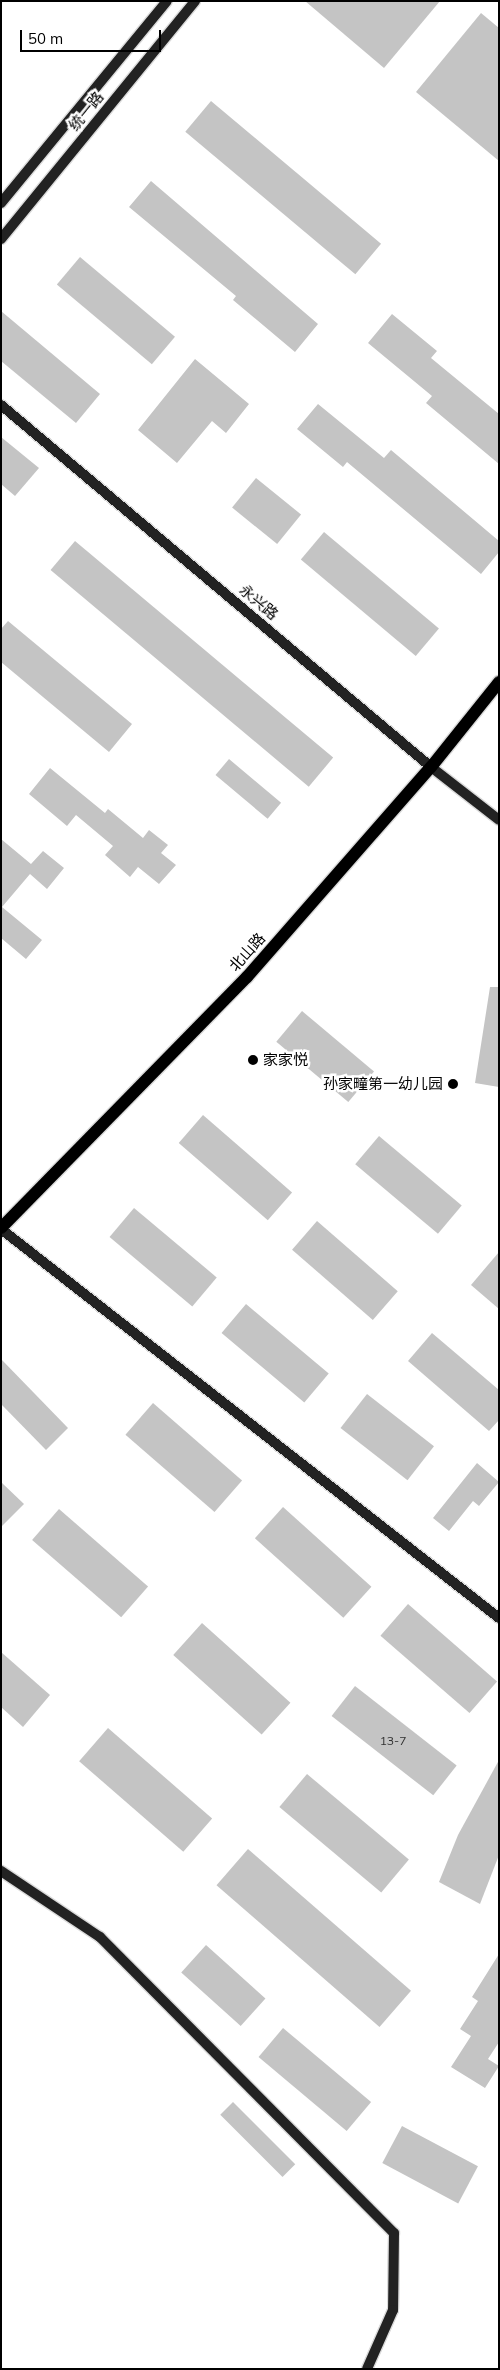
<!DOCTYPE html>
<html>
<head>
<meta charset="utf-8">
<style>
	body { margin:0 }
	#map { position:relative; width:500px; height:2370px; overflow:hidden; background:#fff; font-family:Mulish,"Noto Sans SC",sans-serif }
	div>[style] { position:absolute }
	[style*='--x'] { left:calc(var(--x)*1px); top:calc(var(--y)*1px); width:calc(var(--w)*1px); rotate:calc(var(--a)*1deg) }
	.building>* { inset:0; background:#c4c4c4; transform-origin:0 0 }
	.roads { filter:drop-shadow(1px 0 #dbdbdb) drop-shadow(-1px 0 #dbdbdb) drop-shadow(0 1px #dbdbdb) drop-shadow(0 -1px #dbdbdb) }
	.secondary>* { height:10px; margin:-5px; padding:0 5px; transform-origin:5px; border-radius:5px; background:#222 }
	.primary>* { height:12px; margin:-6px; padding:0 6px; transform-origin:6px; border-radius:6px; background:#000 }
	.dots>* { width:14px; height:14px; translate:-50% -50%; box-sizing:border-box; border:2px solid #fff; border-radius:50% }
	span { translate:-50% -50%; white-space:nowrap; text-align:center; line-height:1.15; -webkit-text-stroke:5px #fff; paint-order:stroke }
	.number-label { font-size:12px; color:#313131 }
	.number-label span { -webkit-text-stroke-width:0 }
	.street-label { font-size:15px; color:#000 }
	.poi-label { font-size:15px; color:#000 }
	.left { translate:0 -50%; text-align:left }
	.right { translate:-100% -50%; text-align:right }
	.frame { position:absolute; inset:0; border:2px solid #000; pointer-events:none }
	.scale { position:absolute; left:20px; top:30px; width:141px; height:22px; box-sizing:border-box; border:2px solid #000; border-top:0; padding-left:6px; font-size:15px; line-height:18px; white-space:nowrap; color:#000; -webkit-text-stroke:4px #fff; paint-order:stroke }
</style>
</head>
<body>
<div id="map">
	<div class="building">
		<i style="clip-path:polygon(305px 1px,440px 1px,384px 68px)"></i>
		<i style="clip-path:polygon(481px 13px,499px 28px,499px 161px,416px 92px)"></i>
		<i style="left:211px;top:101px;width:222px;height:40px;rotate:40deg"></i>
		<i style="clip-path:polygon(151px 181px,318px 324px,295px 352px,233px 300px,236px 296px,129px 207px)"></i>
		<i style="left:80px;top:257px;width:124px;height:36px;rotate:40deg"></i>
		<i style="clip-path:polygon(1px 311px,100px 394px,76px 423px,1px 361px)"></i>
		<i style="clip-path:polygon(392px 314px,437px 351px,431px 358px,499px 414px,499px 464px,426px 403px,432px 396px,368px 343px)"></i>
		<i style="clip-path:polygon(195px 359px,249px 404px,226px 433px,212px 421px,177px 463px,138px 430px)"></i>
		<i style="clip-path:polygon(318px 404px,384px 458px,391px 450px,499px 541px,499px 552px,481px 574px,347px 462px,343px 467px,297px 429px)"></i>
		<i style="clip-path:polygon(1px 437px,39px 468px,15px 496px,1px 484px)"></i>
		<i style="left:256px;top:478px;width:58px;height:38px;rotate:39deg"></i>
		<i style="left:324px;top:532px;width:150px;height:36px;rotate:40deg"></i>
		<i style="left:75px;top:541px;width:337px;height:38px;rotate:40deg"></i>
		<i style="clip-path:polygon(8px 621px,132px 724px,109px 752px,1px 662px,1px 629px)"></i>
		<i style="left:229px;top:759px;width:68px;height:21px;rotate:40deg"></i>
		<i style="clip-path:polygon(50px 768px,105px 813px,108px 809px,143px 838px,149px 830px,168px 845px,161px 853px,176px 865px,159px 884px,138px 867px,130px 877px,105px 855px,113px 846px,76px 815px,67px 826px,29px 794px)"></i>
		<i style="clip-path:polygon(1px 839px,31px 864px,43px 851px,64px 868px,47px 889px,30px 874px,2px 907px,42px 940px,26px 959px,1px 938px)"></i>
		<i style="clip-path:polygon(490px 987px,499px 987px,499px 1087px,475px 1083px)"></i>
		<i style="left:302px;top:1011px;width:94px;height:40px;rotate:40deg"></i>
		<i style="left:203px;top:1115px;width:118px;height:37px;rotate:41deg"></i>
		<i style="left:379px;top:1136px;width:108px;height:37px;rotate:40deg"></i>
		<i style="left:134px;top:1208px;width:108px;height:38px;rotate:40deg"></i>
		<i style="left:317px;top:1221px;width:107px;height:38px;rotate:41deg"></i>
		<i style="clip-path:polygon(499px 1252px,499px 1309px,471px 1285px)"></i>
		<i style="left:246px;top:1304px;width:108px;height:38px;rotate:40deg"></i>
		<i style="clip-path:polygon(432px 1333px,499px 1390px,499px 1420px,489px 1431px,408px 1361px)"></i>
		<i style="clip-path:polygon(1px 1359px,68px 1428px,46px 1450px,1px 1404px)"></i>
		<i style="left:367px;top:1394px;width:85px;height:43px;rotate:38deg"></i>
		<i style="left:153px;top:1403px;width:118px;height:42px;rotate:41deg"></i>
		<i style="clip-path:polygon(477px 1463px,499px 1482px,479px 1506px,473px 1501px,449px 1531px,433px 1518px)"></i>
		<i style="clip-path:polygon(1px 1482px,24px 1504px,1px 1527px)"></i>
		<i style="left:283px;top:1507px;width:119px;height:42px;rotate:42deg"></i>
		<i style="left:59px;top:1509px;width:118px;height:41px;rotate:41deg"></i>
		<i style="left:408px;top:1604px;width:118px;height:42px;rotate:41deg"></i>
		<i style="left:202px;top:1623px;width:119px;height:43px;rotate:42deg"></i>
		<i style="clip-path:polygon(1px 1652px,50px 1695px,23px 1727px,1px 1707px)"></i>
		<i style="left:355px;top:1686px;width:129px;height:38px;rotate:38deg"></i>
		<i style="left:108px;top:1728px;width:138px;height:44px;rotate:41deg"></i>
		<i style="clip-path:polygon(499px 1760px,499px 1855px,480px 1904px,439px 1882px,458px 1835px)"></i>
		<i style="left:307px;top:1774px;width:133px;height:43px;rotate:40deg"></i>
		<i style="left:248px;top:1849px;width:216px;height:48px;rotate:41deg"></i>
		<i style="left:206px;top:1945px;width:80px;height:37px;rotate:42deg"></i>
		<i style="clip-path:polygon(499px 1954px,499px 2042px,488px 2059px,499px 2066px,485px 2088px,451px 2067px,471px 2036px,460px 2029px,478px 2001px,472px 1997px)"></i>
		<i style="left:283px;top:2028px;width:115px;height:38px;rotate:40deg"></i>
		<i style="left:233px;top:2102px;width:88px;height:18px;rotate:45deg"></i>
		<i style="left:402px;top:2126px;width:86px;height:42px;rotate:28deg"></i>
	</div>
	<div class="roads">
		<div class="secondary">
			<i style="--x:1;--y:203;--w:261;--a:-50.6"></i>
			<i style="--x:1;--y:239;--w:307;--a:-50.8"></i>
			<i style="--x:1;--y:405;--w:562;--a:40.09"></i>
			<i style="--x:431;--y:767;--w:86;--a:37.9"></i>
			<i style="--x:1;--y:1229;--w:632;--a:37.99"></i>
			<i style="--x:1;--y:1871;--w:119;--a:33.7"></i>
			<i style="--x:100;--y:1937;--w:417;--a:45.2"></i>
			<i style="--x:394;--y:2233;--w:77;--a:90.7"></i>
			<i style="--x:393;--y:2310;--w:64;--a:113.8"></i>
		</div>
		<div class="primary">
			<i style="--x:1;--y:1228;--w:351;--a:-45.6"></i>
			<i style="--x:247;--y:977;--w:279;--a:-48.8"></i>
			<i style="--x:431;--y:767;--w:109;--a:-51.3"></i>
		</div>
	</div>
	<div class="dots">
		<i style="left:253px;top:1060px;background:#000"></i>
		<i style="left:453px;top:1084px;background:#000"></i>
	</div>
	<div class="number-label">
		<span style="left:393px;top:1741px">13-7</span>
	</div>
	<div class="street-label">
		<span style="left:86px;top:111px;rotate:-51deg">统一路</span>
		<span style="left:259px;top:602px;rotate:40deg">永兴路</span>
		<span style="left:247px;top:952px;rotate:-48deg">北山路</span>
	</div>
	<div class="poi-label">
		<span class="left" style="left:263px;top:1060px">家家悦</span>
		<span class="right" style="left:443px;top:1084px">孙家疃第一幼儿园</span>
	</div>
	<div class="frame"></div>
	<div class="scale">50 m</div>
</div>
</body>
</html>
